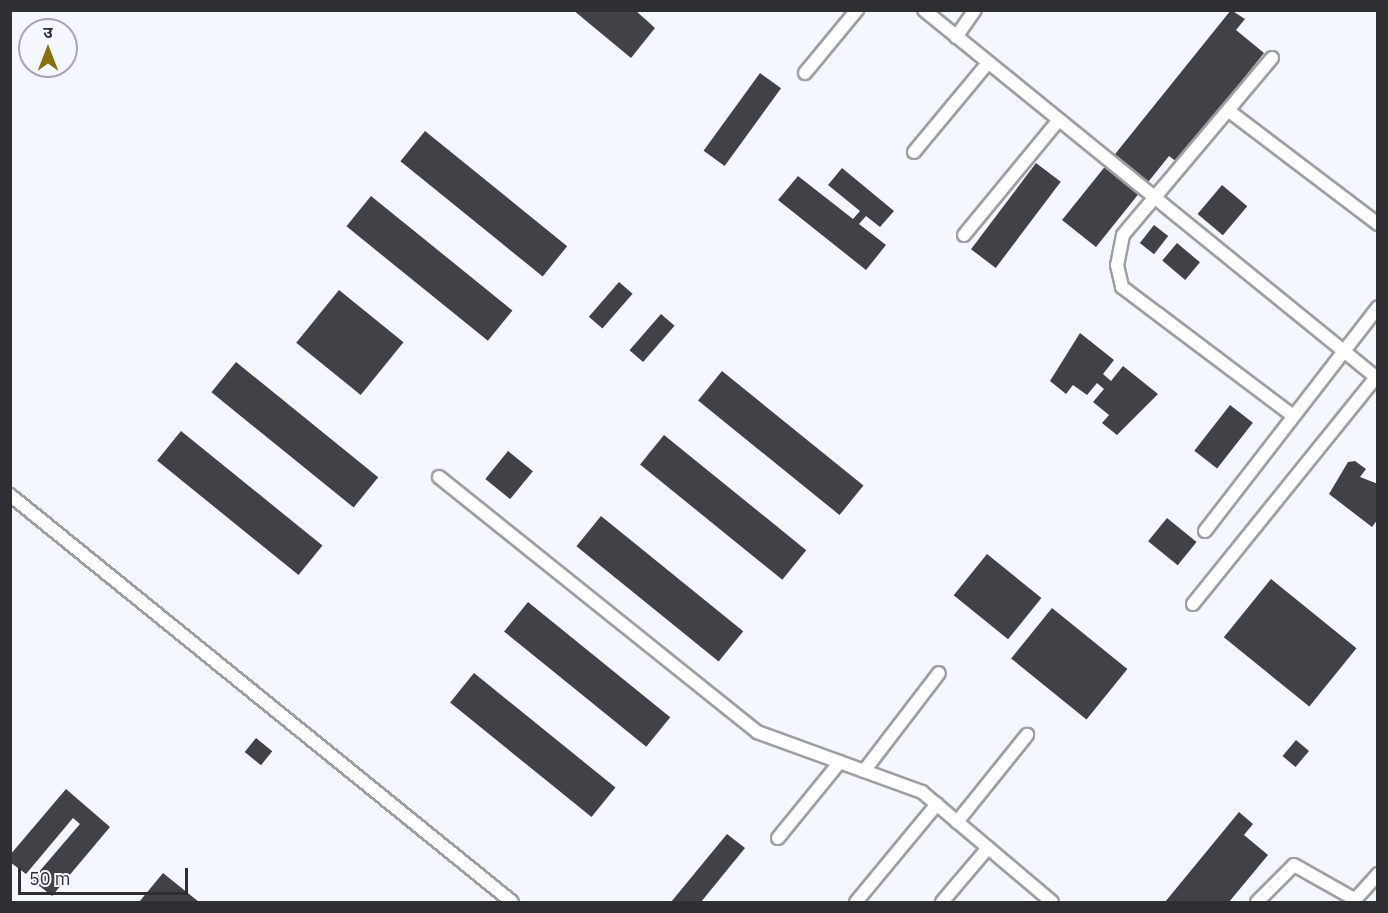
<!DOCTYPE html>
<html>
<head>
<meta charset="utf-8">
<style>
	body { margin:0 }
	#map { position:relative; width:1388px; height:913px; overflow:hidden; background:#f5f7fe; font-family:"IBM Plex Sans","Noto Sans Devanagari",sans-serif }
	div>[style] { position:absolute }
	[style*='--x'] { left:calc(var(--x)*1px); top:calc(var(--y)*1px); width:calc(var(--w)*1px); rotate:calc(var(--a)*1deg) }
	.building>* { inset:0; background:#414247; transform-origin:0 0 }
	.roads { filter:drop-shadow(2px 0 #9d9fa5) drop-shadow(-2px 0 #9d9fa5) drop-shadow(0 2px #9d9fa5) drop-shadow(0 -2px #9d9fa5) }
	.service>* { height:12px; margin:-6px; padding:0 6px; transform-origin:6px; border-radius:6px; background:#fff }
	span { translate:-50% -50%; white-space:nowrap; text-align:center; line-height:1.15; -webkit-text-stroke:6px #f5f7fe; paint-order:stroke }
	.frame { position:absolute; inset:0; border:12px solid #2e2f32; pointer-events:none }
	.north { position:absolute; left:18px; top:18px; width:60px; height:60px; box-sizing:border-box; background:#f5f7fe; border:2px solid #a5a7ac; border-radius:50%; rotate:0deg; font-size:16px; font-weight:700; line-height:24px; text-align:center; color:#2e2f32 }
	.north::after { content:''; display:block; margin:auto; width:21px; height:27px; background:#8a7011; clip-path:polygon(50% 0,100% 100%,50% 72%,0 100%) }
	.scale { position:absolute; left:18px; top:868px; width:170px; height:27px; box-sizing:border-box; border:3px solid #2e2f32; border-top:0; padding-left:8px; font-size:18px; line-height:21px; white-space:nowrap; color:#2e2f32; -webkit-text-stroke:4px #f5f7fe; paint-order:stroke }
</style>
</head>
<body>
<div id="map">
	<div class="building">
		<i style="clip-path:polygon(573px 10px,635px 10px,655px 28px,631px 58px)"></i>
		<i style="clip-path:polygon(1231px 10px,1245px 19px,1236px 30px,1264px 53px,1177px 162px,1169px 156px,1096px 247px,1062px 220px)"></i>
		<i style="left:760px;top:73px;width:26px;height:96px;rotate:36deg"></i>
		<i style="left:425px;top:131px;width:183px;height:39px;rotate:39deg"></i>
		<i style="left:1036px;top:163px;width:31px;height:108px;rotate:37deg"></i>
		<i style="clip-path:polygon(842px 168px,894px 211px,880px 227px,866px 216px,859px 224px,886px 245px,866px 270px,778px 200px,798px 176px,853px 219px,860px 211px,828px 185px)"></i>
		<i style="left:1222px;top:185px;width:33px;height:38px;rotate:40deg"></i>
		<i style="left:371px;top:196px;width:182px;height:39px;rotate:39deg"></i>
		<i style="left:1154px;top:225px;width:18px;height:23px;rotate:38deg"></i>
		<i style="left:1177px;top:243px;width:30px;height:23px;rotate:40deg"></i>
		<i style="left:619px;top:282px;width:18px;height:46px;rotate:41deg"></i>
		<i style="left:339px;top:290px;width:83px;height:68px;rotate:39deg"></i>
		<i style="left:661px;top:314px;width:18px;height:48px;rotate:41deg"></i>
		<i style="clip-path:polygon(1080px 333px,1114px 360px,1103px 374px,1111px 381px,1123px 366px,1158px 394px,1117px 435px,1102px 423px,1109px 415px,1093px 402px,1104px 389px,1097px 383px,1087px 395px,1073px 385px,1066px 394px,1050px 381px)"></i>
		<i style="left:236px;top:362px;width:183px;height:39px;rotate:39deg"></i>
		<i style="left:722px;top:371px;width:182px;height:38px;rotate:39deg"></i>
		<i style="left:1230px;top:405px;width:29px;height:58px;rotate:38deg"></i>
		<i style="left:181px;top:431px;width:182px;height:38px;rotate:39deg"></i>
		<i style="left:664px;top:435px;width:183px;height:38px;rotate:39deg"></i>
		<i style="left:508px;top:451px;width:32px;height:36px;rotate:39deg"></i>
		<i style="clip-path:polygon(1355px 461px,1366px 469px,1360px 477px,1378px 484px,1378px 519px,1372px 527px,1329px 494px,1348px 462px)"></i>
		<i style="left:601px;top:516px;width:183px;height:39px;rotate:39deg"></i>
		<i style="left:1167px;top:518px;width:38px;height:30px;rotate:39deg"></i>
		<i style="left:987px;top:554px;width:70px;height:53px;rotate:39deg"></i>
		<i style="left:1271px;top:579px;width:110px;height:75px;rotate:39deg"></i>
		<i style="left:528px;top:602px;width:183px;height:38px;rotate:39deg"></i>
		<i style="left:1052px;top:608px;width:97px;height:65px;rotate:39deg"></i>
		<i style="left:474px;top:673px;width:182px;height:38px;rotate:39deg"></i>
		<i style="left:256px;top:738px;width:21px;height:18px;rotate:39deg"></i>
		<i style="left:1296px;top:740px;width:17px;height:21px;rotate:40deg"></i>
		<i style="clip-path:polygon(66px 789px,110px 827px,52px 896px,32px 880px,80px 824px,73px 818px,26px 874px,10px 862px,10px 855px)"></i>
		<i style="clip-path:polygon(1239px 812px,1253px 824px,1244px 835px,1268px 855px,1229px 902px,1165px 902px)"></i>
		<i style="clip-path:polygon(727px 834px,745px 848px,701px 902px,671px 902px)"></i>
		<i style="clip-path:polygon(163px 873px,199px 902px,139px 902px)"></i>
	</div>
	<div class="roads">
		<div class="service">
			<i style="--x:924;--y:10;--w:585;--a:39.1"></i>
			<i style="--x:956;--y:37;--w:33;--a:-55"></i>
			<i style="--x:1272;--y:58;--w:231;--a:130.1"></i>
			<i style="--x:1123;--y:235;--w:31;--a:101"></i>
			<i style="--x:1117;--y:265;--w:23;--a:77"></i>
			<i style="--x:1122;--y:287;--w:214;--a:37"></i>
			<i style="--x:805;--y:73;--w:82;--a:-50.5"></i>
			<i style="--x:1229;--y:111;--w:187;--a:37.2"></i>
			<i style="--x:914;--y:152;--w:116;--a:-50.3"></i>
			<i style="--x:964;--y:235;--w:148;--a:-50.5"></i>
			<i style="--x:439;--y:477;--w:408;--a:38.7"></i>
			<i style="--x:757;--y:732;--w:176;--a:20"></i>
			<i style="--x:922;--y:792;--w:170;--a:40.2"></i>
			<i style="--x:10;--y:495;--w:646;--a:39.03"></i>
			<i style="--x:1205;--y:531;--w:283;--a:-52.3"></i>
			<i style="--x:1193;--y:604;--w:294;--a:-51.1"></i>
			<i style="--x:864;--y:771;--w:123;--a:-52.6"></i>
			<i style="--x:957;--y:822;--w:112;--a:-51.2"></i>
			<i style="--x:778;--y:838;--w:98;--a:-50.8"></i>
			<i style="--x:856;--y:902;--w:127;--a:-50.4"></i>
			<i style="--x:942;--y:902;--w:71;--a:-49.6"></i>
			<i style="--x:1257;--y:902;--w:52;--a:-45"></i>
			<i style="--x:1294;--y:865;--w:71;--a:29.4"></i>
			<i style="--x:1353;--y:902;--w:38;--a:-48"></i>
		</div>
	</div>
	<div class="frame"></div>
	<div class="north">उ</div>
	<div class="scale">50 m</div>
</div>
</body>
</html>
